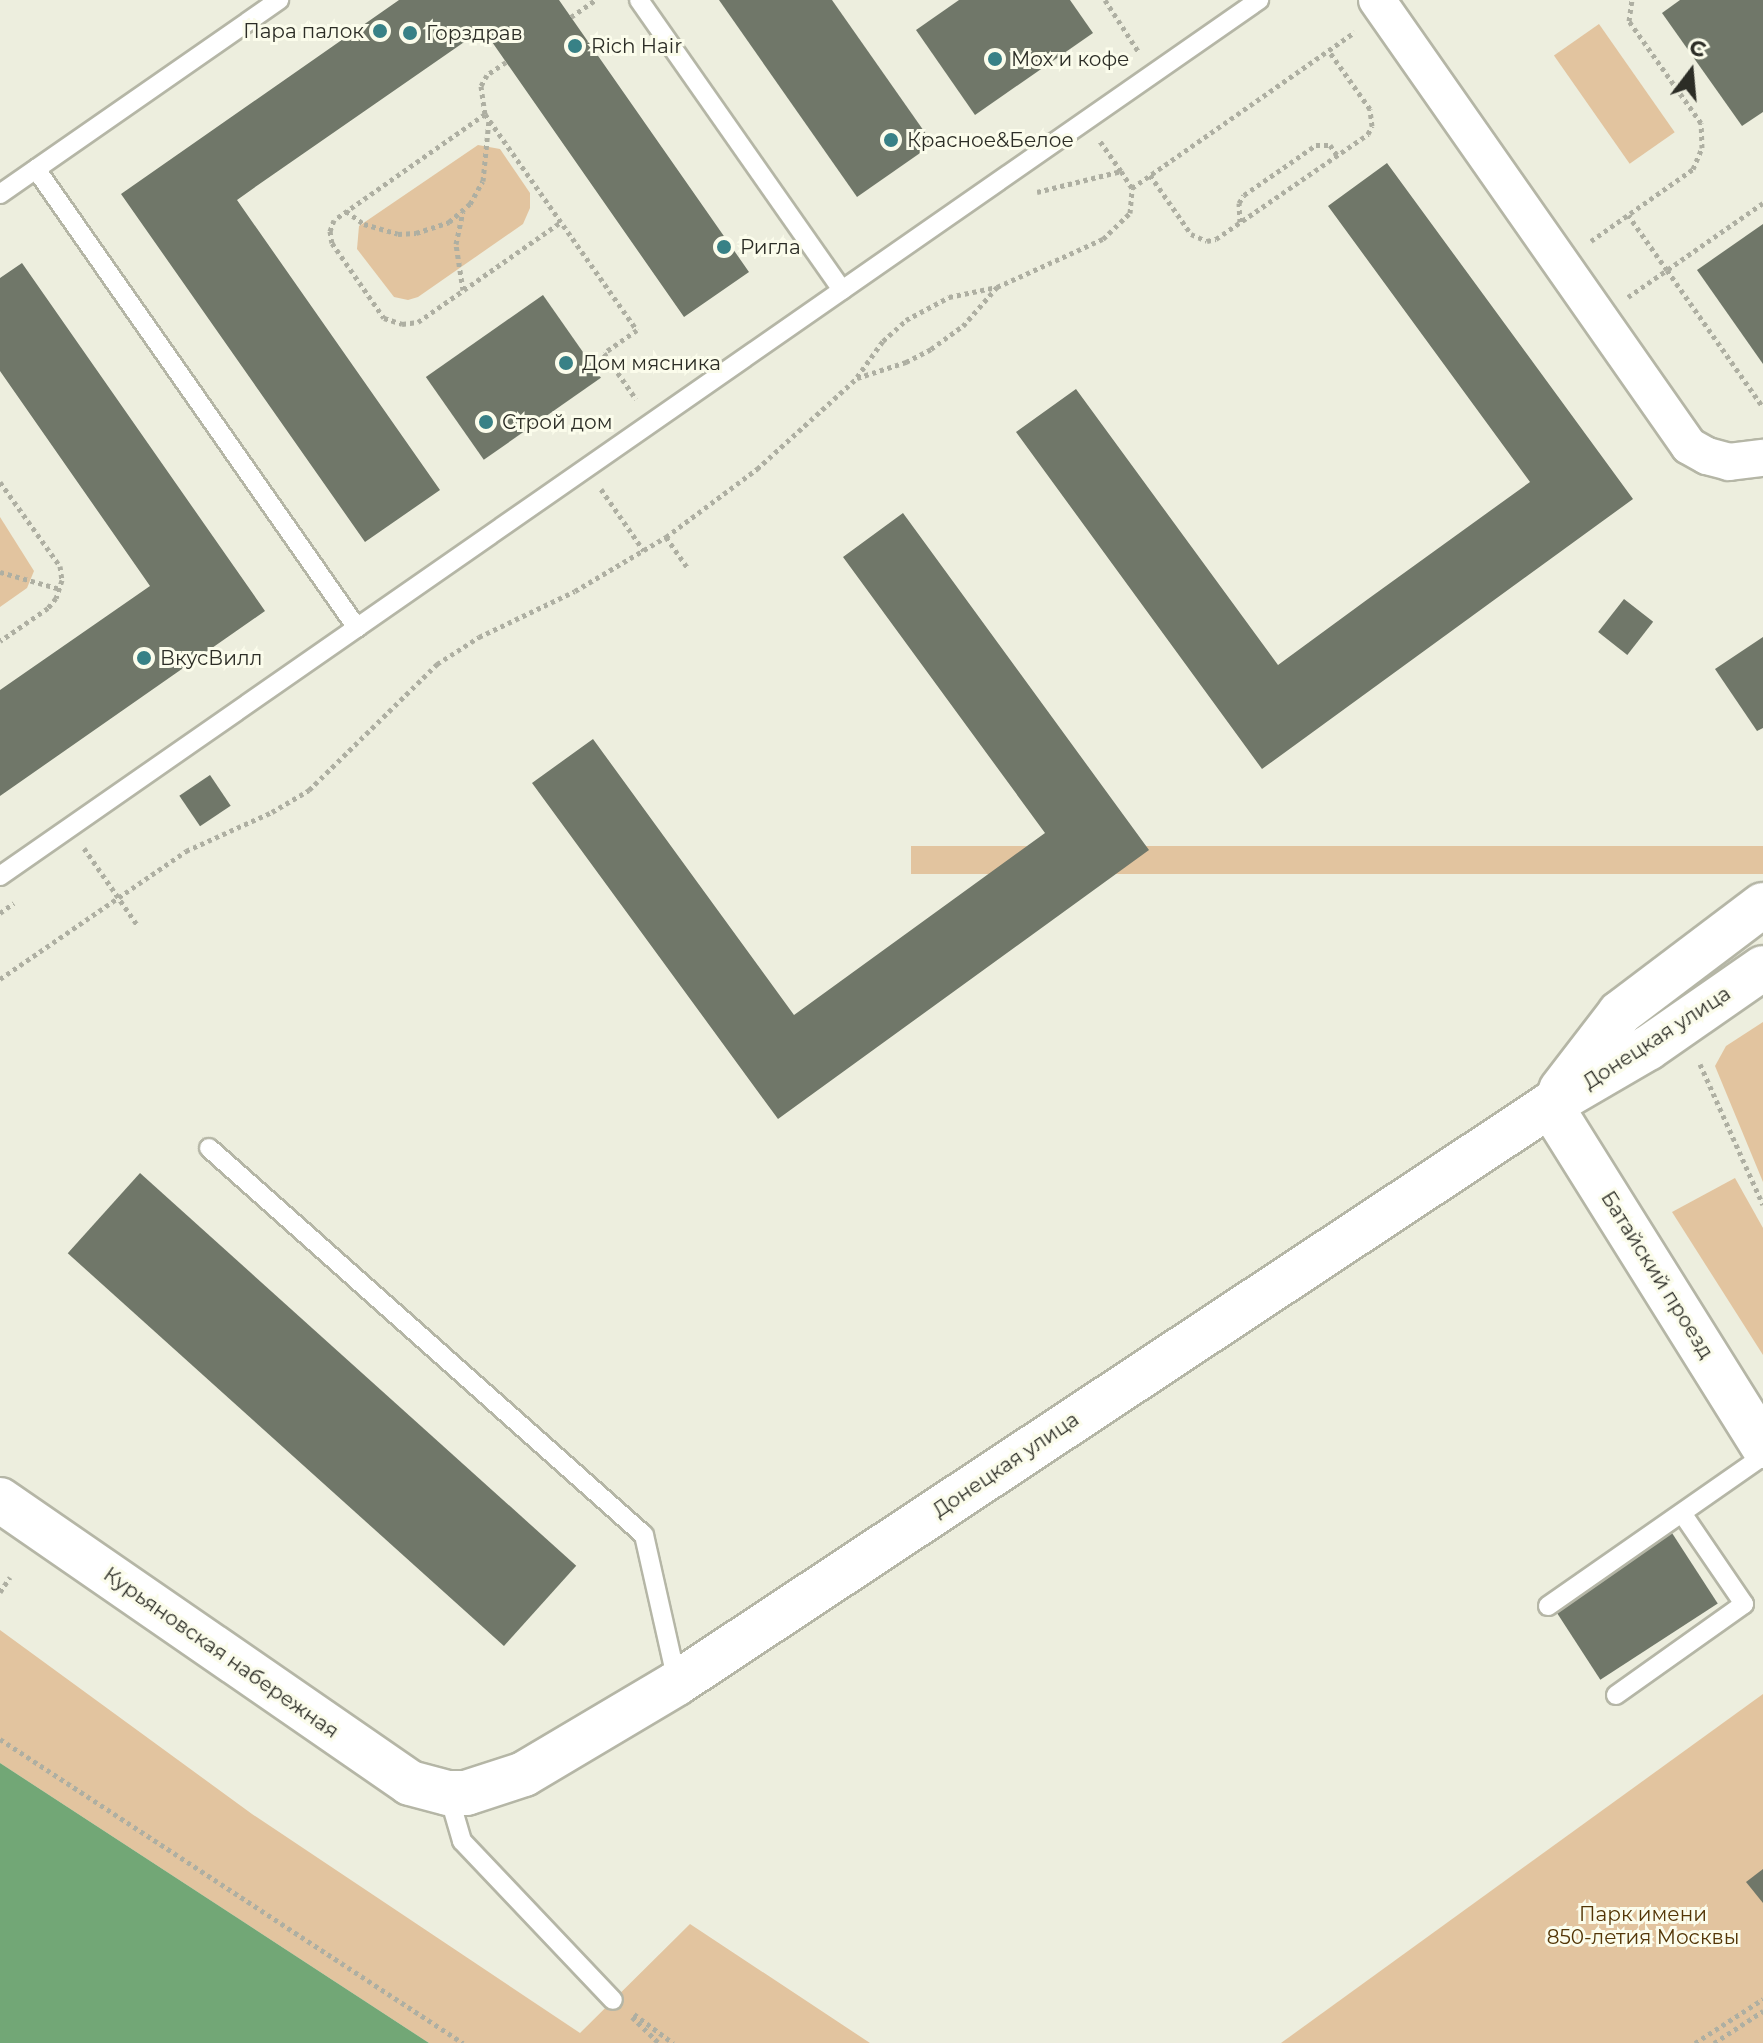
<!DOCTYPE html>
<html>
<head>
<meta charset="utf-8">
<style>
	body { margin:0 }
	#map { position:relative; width:1763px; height:2043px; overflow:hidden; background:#edeede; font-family:Montserrat,sans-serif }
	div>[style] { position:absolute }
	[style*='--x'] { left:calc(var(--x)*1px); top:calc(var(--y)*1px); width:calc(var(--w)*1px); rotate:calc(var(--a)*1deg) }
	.green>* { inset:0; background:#e2c49f; transform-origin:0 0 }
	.water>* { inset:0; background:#72a776 }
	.building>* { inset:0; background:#707769; transform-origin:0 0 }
	.path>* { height:5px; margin-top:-2.5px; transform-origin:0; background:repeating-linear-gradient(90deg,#aeafa2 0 4px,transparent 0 8px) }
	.roads { filter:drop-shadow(2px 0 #b5b6a6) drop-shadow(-2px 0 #b5b6a6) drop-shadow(0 2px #b5b6a6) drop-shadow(0 -2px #b5b6a6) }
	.service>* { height:18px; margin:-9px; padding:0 9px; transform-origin:9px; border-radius:9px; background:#fff }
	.minor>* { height:36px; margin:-18px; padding:0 18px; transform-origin:18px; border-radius:18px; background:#fff }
	.secondary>* { height:44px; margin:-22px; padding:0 22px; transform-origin:22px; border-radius:22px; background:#fff }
	.dots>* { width:22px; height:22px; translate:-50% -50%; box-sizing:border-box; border:4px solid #fbfceb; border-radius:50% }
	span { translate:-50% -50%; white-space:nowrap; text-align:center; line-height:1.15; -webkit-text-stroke:6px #fbfceb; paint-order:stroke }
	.poi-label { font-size:20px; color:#2c2d26 }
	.right { translate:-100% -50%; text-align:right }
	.left { translate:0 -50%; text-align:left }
	.street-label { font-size:20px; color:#2c2d26 }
	.park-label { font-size:20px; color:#533506 }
	.north { position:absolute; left:1651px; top:32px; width:80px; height:80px; -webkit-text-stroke:6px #fbfceb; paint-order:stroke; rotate:16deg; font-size:22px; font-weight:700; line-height:32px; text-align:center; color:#2c2d26 }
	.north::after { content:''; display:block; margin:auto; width:28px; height:36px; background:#2c2d26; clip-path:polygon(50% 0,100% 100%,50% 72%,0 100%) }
</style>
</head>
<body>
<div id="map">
	<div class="green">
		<i style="left:1599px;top:24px;width:132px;height:55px;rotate:55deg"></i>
		<i style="clip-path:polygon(478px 145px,500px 149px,530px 193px,530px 208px,523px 224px,418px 297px,408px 300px,394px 297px,357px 249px,359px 226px)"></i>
		<i style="clip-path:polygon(0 517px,34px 571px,27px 588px,0 607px)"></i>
		<i style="left:1763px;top:846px;width:28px;height:852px;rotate:90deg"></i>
		<i style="clip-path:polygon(1763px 1022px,1763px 1182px,1715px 1066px,1726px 1046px)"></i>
		<i style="clip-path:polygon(1735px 1178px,1763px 1228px,1763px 1355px,1672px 1212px)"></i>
		<i style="clip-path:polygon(0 1630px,252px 1814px,580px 2033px,690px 1924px,870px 2043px,429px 2043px,0 1763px)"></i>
		<i style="clip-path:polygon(1763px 1694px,1763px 2043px,1281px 2043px)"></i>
	</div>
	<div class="water">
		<i style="clip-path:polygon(0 1763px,429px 2043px,0 2043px)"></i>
	</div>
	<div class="building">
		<i style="clip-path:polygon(399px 0,559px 0,749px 272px,684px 317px,483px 29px,258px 185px,237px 200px,440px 490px,365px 542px,121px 194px)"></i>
		<i style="clip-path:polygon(719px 0,832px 0,933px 144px,857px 197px)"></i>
		<i style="clip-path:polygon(959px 0,1070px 0,1093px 33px,975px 115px,916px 30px)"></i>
		<i style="clip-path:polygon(1680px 0,1763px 0,1763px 112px,1742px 126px,1662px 13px)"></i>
		<i style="clip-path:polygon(1387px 163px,1633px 499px,1262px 769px,1016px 432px,1076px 389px,1278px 665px,1368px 599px,1530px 482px,1328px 206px)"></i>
		<i style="clip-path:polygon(1763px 224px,1763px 364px,1697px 270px)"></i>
		<i style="clip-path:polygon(22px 263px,265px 611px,0 796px,0 690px,150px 586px,0 371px,0 278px)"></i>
		<i style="left:543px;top:295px;width:101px;height:143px;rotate:55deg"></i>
		<i style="clip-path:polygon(903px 513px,1149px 850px,778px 1119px,532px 783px,593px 739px,794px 1015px,1045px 833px,843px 557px)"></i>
		<i style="left:1624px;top:599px;width:37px;height:42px;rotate:38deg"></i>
		<i style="clip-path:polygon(1763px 637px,1763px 728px,1757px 731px,1715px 669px)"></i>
		<i style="left:210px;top:775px;width:37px;height:37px;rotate:56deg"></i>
		<i style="left:140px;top:1173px;width:587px;height:108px;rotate:42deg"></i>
		<i style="left:1672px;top:1533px;width:84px;height:140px;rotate:57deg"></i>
		<i style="clip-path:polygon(1763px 1869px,1763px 1903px,1746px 1882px)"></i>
	</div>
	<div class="path">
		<i style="--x:1105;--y:0;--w:61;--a:57.1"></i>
		<i style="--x:571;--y:17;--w:29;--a:-35"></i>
		<i style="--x:506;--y:62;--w:23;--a:146"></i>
		<i style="--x:487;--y:75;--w:13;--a:119"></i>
		<i style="--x:481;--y:86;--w:28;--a:82"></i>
		<i style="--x:485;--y:114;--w:264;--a:54.9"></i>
		<i style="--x:637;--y:330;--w:40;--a:145.1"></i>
		<i style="--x:604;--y:353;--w:56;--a:55.2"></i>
		<i style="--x:485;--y:114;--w:184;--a:144.9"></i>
		<i style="--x:334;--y:220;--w:12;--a:110"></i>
		<i style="--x:330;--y:231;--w:12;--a:81"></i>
		<i style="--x:332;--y:243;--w:91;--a:55.3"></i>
		<i style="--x:384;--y:318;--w:19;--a:18"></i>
		<i style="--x:402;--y:324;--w:16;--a:-7"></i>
		<i style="--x:418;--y:322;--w:174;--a:-35"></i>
		<i style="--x:1121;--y:171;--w:20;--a:57"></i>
		<i style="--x:1150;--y:175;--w:72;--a:55.2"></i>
		<i style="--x:1191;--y:234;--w:17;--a:24"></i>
		<i style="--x:1207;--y:241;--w:9;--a:-13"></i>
		<i style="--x:1216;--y:239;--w:185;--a:-34.6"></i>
		<i style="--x:1368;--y:134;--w:9;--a:-63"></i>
		<i style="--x:1372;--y:126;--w:17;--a:-97"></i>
		<i style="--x:1370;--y:109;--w:71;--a:-125.3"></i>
		<i style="--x:1037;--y:192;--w:87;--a:-14"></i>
		<i style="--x:1121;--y:171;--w:37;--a:-125"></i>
		<i style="--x:1763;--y:203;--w:117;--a:145.1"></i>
		<i style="--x:1667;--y:270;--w:167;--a:55"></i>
		<i style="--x:346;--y:211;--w:22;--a:36"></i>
		<i style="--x:364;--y:224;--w:35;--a:16"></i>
		<i style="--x:398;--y:234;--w:18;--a:-3"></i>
		<i style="--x:416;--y:233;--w:35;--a:-18"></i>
		<i style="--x:449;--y:222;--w:28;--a:-41"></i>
		<i style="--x:470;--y:204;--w:26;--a:-61"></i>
		<i style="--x:483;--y:181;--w:61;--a:-84.4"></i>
		<i style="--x:1240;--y:222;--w:19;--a:-93"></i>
		<i style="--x:1239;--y:203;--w:9;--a:-58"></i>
		<i style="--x:1244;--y:195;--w:88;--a:-34.8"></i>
		<i style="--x:1316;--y:145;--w:14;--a:0"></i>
		<i style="--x:1330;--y:145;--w:12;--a:55"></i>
		<i style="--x:1591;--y:241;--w:125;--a:-35.2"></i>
		<i style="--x:1693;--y:169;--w:23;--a:-67"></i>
		<i style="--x:1702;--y:148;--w:25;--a:-92"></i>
		<i style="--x:1701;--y:123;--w:125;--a:-125.2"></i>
		<i style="--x:1629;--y:21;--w:21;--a:-82"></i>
		<i style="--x:463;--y:290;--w:47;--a:-98.7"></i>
		<i style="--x:456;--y:244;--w:33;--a:-78"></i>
		<i style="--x:1628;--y:297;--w:47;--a:-34.7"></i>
		<i style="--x:1667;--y:270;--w:67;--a:-125.3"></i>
		<i style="--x:857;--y:377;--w:44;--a:-54.2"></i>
		<i style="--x:883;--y:341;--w:31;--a:-42"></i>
		<i style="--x:906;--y:320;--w:49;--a:-28.1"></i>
		<i style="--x:949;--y:297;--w:49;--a:-11.8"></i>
		<i style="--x:0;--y:482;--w:103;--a:54.5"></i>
		<i style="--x:60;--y:566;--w:14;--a:82"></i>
		<i style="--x:62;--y:580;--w:19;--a:108"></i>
		<i style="--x:56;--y:598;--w:13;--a:129"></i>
		<i style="--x:48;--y:608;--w:58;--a:145.5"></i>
		<i style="--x:601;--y:489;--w:75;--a:55.3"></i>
		<i style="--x:666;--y:537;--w:38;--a:55"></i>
		<i style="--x:0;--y:572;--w:62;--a:15.8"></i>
		<i style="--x:84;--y:848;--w:95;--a:55.3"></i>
		<i style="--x:0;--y:913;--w:17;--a:-36"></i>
		<i style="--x:0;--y:979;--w:226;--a:-34.5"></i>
		<i style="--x:186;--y:851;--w:94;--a:-24.4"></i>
		<i style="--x:272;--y:812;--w:43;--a:-30.7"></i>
		<i style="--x:309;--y:790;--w:180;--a:-44.5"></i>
		<i style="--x:437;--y:664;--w:50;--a:-32.7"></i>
		<i style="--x:479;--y:637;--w:106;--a:-25.6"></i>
		<i style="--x:575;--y:591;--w:106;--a:-30.7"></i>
		<i style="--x:666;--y:537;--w:114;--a:-36.8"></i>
		<i style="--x:757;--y:469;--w:135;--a:-42.3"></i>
		<i style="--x:857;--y:378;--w:52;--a:-18.1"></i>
		<i style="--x:906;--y:362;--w:28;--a:-27"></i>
		<i style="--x:931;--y:349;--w:39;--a:-36"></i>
		<i style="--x:963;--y:326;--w:52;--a:-48.9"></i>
		<i style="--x:997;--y:287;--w:116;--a:-24.4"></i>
		<i style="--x:1103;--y:239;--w:37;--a:-44"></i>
		<i style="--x:1130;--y:213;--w:25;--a:-85"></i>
		<i style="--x:1132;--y:188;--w:272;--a:-35"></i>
		<i style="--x:1700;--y:1064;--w:154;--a:65.9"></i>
		<i style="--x:0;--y:1592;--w:18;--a:-56"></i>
		<i style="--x:0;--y:1739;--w:554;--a:33.29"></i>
		<i style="--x:634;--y:2014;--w:49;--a:36.6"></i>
		<i style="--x:632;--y:2017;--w:37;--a:44"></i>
		<i style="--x:1695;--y:2043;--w:81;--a:-32.9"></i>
		<i style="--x:1714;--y:2043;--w:59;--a:-33.1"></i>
	</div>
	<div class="roads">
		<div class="service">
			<i style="--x:639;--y:0;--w:354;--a:55"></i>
			<i style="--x:36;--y:169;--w:560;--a:55.03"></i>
			<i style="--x:0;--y:194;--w:340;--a:-34.8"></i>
			<i style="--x:0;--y:876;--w:1534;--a:-34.83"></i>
			<i style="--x:209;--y:1148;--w:582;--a:41.66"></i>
			<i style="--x:644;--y:1535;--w:151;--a:77.3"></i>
			<i style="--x:1548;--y:1606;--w:262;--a:-34.9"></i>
			<i style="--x:1616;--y:1695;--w:157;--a:-35.4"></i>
			<i style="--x:1744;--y:1604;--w:110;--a:-124.3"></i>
			<i style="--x:448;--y:1793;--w:50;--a:73.7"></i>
			<i style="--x:462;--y:1841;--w:219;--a:46.5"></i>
		</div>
		<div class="minor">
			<i style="--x:1377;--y:0;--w:544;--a:55.03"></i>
			<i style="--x:1689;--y:446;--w:21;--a:29"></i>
			<i style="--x:1707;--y:456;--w:23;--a:15"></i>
			<i style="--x:1729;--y:462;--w:34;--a:-7"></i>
		</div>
		<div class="secondary">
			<i style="--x:1561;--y:1090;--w:97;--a:-52.5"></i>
			<i style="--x:1620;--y:1013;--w:179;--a:-37.1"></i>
			<i style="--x:1550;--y:1105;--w:402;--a:58"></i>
			<i style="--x:0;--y:1500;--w:498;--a:34.6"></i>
			<i style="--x:410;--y:1783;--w:39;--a:15"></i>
			<i style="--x:448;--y:1793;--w:18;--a:0"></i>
			<i style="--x:466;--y:1793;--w:61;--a:-18.1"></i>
			<i style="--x:524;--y:1774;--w:178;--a:-30.7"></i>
			<i style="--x:677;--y:1683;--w:1047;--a:-33.51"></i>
			<i style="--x:1550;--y:1105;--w:113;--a:-30.2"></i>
			<i style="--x:1648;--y:1048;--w:140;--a:-34.8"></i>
		</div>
	</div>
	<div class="dots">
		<i style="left:380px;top:31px;background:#388186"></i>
		<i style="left:410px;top:33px;background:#388186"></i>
		<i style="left:575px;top:46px;background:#388186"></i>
		<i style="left:995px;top:59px;background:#388186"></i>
		<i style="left:891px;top:140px;background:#388186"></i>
		<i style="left:724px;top:247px;background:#388186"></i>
		<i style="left:566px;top:363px;background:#388186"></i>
		<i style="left:486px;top:422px;background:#388186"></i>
		<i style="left:144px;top:658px;background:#388186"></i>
	</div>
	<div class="poi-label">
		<span class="right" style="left:364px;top:31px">Пара палок</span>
		<span class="left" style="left:426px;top:33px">Горздрав</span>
		<span class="left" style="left:591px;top:46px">Rich Hair</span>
		<span class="left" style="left:1011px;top:59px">Мох и кофе</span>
		<span class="left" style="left:907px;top:140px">Красное&amp;Белое</span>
		<span class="left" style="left:740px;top:247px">Ригла</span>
		<span class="left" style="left:582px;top:363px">Дом мясника</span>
		<span class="left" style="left:502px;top:422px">Строй дом</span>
		<span class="left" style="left:160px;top:658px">ВкусВилл</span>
	</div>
	<div class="street-label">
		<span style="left:1657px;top:1038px;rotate:-33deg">Донецкая улица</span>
		<span style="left:1657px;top:1275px;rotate:58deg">Батайский проезд</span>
		<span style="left:1006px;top:1465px;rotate:-34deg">Донецкая улица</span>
		<span style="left:221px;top:1653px;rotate:35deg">Курьяновская набережная</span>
	</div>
	<div class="park-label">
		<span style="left:1643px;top:1926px">Парк имени<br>850-летия Москвы</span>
	</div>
	<div class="north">С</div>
</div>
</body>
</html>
